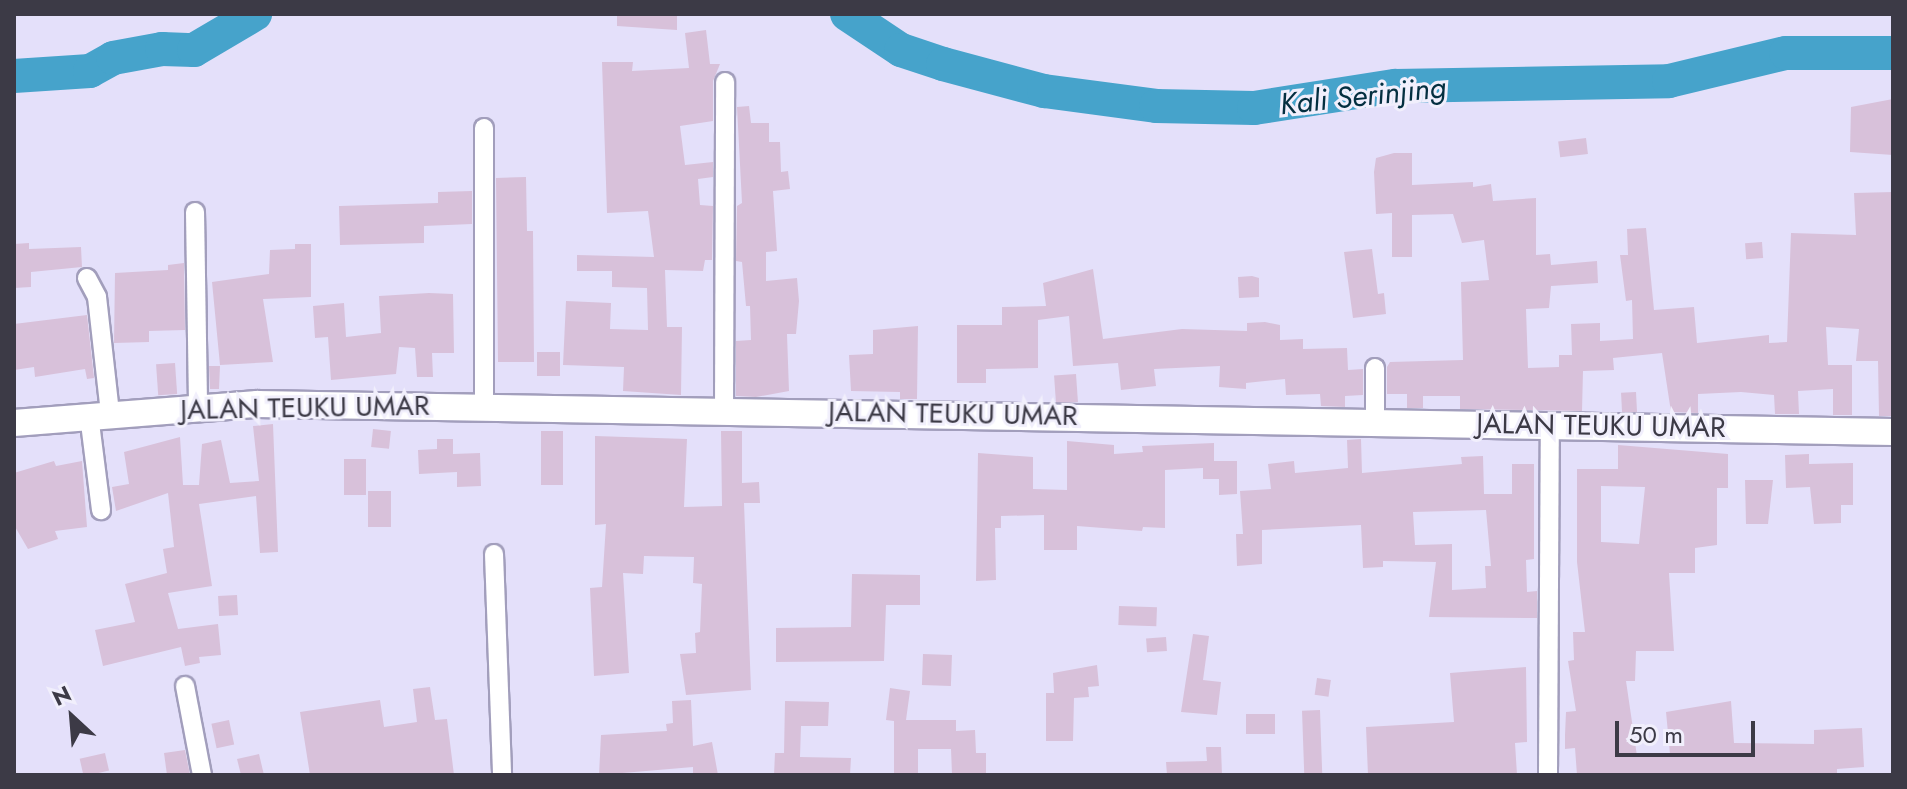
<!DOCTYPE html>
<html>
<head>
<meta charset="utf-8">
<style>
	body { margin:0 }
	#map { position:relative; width:1907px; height:789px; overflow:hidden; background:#e4e0fa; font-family:Jost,sans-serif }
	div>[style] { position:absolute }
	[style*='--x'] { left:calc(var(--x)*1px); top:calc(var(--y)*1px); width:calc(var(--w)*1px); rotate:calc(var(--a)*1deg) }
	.river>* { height:34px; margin:-17px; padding:0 17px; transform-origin:17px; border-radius:17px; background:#46a3cb }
	.building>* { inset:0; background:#d8c1da; transform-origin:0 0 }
	.roads { filter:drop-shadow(2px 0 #a29ebc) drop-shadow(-2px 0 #a29ebc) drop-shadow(0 2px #a29ebc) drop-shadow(0 -2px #a29ebc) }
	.street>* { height:18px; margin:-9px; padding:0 9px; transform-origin:9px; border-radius:9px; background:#fff }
	.secondary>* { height:26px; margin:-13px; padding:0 13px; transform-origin:13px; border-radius:13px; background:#fff }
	span { translate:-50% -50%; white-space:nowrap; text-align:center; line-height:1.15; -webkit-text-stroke:6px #f1effc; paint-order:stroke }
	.street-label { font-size:28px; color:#3c3a46 }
	.water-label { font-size:30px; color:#042f40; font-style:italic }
	.frame { position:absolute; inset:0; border:16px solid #3c3a46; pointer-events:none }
	.north { position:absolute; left:32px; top:677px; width:80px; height:80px; -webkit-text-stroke:6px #f1effc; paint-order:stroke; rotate:334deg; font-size:22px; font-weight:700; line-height:32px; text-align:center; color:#3c3a46 }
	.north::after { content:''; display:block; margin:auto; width:28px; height:36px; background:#3c3a46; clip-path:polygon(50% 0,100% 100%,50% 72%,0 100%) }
	.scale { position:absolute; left:1615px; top:721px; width:140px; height:36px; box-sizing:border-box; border:4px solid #3c3a46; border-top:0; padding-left:10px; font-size:24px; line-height:28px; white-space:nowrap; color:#3c3a46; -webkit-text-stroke:6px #f1effc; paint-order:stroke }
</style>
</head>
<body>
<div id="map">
	<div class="river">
		<i style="--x:847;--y:14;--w:65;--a:33.7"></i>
		<i style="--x:901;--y:50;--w:44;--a:18.4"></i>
		<i style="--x:943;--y:64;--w:105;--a:15"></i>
		<i style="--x:1044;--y:91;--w:113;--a:7.6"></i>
		<i style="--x:1156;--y:106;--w:98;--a:1.2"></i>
		<i style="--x:1254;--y:108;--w:143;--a:-8.9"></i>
		<i style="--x:1395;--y:86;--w:274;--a:-1"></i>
		<i style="--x:1669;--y:81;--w:120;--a:-13.5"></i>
		<i style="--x:1786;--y:53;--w:107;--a:0"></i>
		<i style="--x:14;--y:76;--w:76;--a:-3.8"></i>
		<i style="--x:90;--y:71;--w:26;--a:-29"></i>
		<i style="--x:113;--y:58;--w:50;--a:-10.4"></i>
		<i style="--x:162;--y:49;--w:32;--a:2"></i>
		<i style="--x:194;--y:50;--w:71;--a:-30.5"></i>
	</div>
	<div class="building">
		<i style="clip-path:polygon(617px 14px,677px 14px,677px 30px,617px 26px)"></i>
		<i style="clip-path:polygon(706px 30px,710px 64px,720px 64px,713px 81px,713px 121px,680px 126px,685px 165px,713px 162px,713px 177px,698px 179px,700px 205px,713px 206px,712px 260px,705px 260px,703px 271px,665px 270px,667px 327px,682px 327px,681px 395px,623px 391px,624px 367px,563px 365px,566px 301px,611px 303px,610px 329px,648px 330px,647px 288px,612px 287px,612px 271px,577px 271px,577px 255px,654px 257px,648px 211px,607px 213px,602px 62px,633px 62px,632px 71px,689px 68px,685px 33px)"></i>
		<i style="clip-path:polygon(1893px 99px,1893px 155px,1850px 152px,1851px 107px)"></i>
		<i style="clip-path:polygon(749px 106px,751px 123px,769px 123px,769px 142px,780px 142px,781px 172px,788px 171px,790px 189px,773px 191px,777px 251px,766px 252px,766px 281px,797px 278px,799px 301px,796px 334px,787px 334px,789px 391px,756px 397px,736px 396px,736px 341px,751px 340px,750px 306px,746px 306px,742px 262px,736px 261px,737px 206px,742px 203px,737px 107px)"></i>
		<i style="left:1586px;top:138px;width:16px;height:28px;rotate:83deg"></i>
		<i style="clip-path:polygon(1394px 153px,1412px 153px,1412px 185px,1473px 182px,1473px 187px,1491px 184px,1493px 201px,1536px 198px,1536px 255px,1550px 254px,1551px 265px,1597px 261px,1598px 283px,1551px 286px,1549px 308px,1526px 309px,1528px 368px,1559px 367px,1559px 355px,1572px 355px,1571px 324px,1600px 323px,1600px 341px,1633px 339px,1632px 300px,1626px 301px,1620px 255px,1628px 255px,1627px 229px,1646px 228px,1654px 310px,1694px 307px,1697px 343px,1769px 335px,1769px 343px,1787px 342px,1791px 233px,1856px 235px,1854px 193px,1893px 192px,1893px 416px,1879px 416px,1878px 361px,1856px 361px,1859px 329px,1826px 327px,1828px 365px,1852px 365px,1852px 415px,1833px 415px,1833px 389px,1798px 391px,1799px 414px,1775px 414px,1774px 395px,1741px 392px,1698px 394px,1698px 413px,1671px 412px,1662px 353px,1613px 358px,1614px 370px,1583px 371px,1582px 411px,1460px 409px,1460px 396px,1423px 396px,1423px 408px,1407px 408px,1407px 394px,1387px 394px,1387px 367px,1390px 362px,1463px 360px,1461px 282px,1489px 280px,1484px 240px,1462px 243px,1453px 214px,1412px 215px,1412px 257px,1392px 257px,1392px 213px,1376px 214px,1374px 172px,1376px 158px)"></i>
		<i style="clip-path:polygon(526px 177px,527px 231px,533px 231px,534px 362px,498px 362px,496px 178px)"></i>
		<i style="clip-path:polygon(472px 191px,472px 224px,424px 226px,424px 243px,340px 245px,339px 206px,438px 203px,438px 192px)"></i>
		<i style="left:1762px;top:242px;width:16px;height:17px;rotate:86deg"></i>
		<i style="clip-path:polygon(29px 243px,29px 249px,81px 247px,82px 267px,31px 272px,31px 287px,14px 288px,14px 244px)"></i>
		<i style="clip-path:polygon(295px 244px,311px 244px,311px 297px,263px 299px,273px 362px,220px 365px,212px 282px,269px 274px,270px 250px,295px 249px)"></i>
		<i style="clip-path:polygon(1372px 249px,1378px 294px,1384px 293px,1386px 314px,1353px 318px,1344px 252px)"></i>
		<i style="clip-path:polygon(184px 263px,185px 330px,149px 331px,149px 342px,114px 343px,115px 273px,168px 270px,168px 265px)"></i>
		<i style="clip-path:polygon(1093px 269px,1103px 339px,1182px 329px,1247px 331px,1247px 323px,1265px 322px,1280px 325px,1280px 340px,1303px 339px,1303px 349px,1347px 348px,1348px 370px,1363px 369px,1363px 395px,1345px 396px,1345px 407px,1321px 406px,1320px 394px,1286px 395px,1285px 379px,1246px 383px,1246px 389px,1219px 387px,1220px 366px,1154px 369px,1156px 386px,1121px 390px,1118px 363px,1073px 366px,1069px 316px,1038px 320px,1038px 368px,986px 369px,986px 383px,957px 383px,957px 325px,1002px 325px,1002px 307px,1046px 306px,1043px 283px)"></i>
		<i style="clip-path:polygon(1252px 276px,1259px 278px,1259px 297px,1239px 298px,1238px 277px)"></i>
		<i style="clip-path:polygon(429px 293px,453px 294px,454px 353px,432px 353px,433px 377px,417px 377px,415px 348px,399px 347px,396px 374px,331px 380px,328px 337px,315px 338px,313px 306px,344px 303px,346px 337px,381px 333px,379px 296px)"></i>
		<i style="clip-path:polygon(87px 315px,94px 378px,87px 379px,85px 369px,35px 377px,34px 367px,14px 370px,14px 324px)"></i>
		<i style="clip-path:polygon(918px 326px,917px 399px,900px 399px,900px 392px,851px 391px,849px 355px,873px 354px,873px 330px)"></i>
		<i style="left:537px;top:352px;width:23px;height:24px"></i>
		<i style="left:175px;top:363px;width:31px;height:19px;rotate:86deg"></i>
		<i style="clip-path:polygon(209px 366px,220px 366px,219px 389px,210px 389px)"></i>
		<i style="left:1076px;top:374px;width:28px;height:22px;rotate:86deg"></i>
		<i style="left:1636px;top:392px;width:20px;height:15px;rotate:87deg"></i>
		<i style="clip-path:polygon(273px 424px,278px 552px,260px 553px,256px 496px,199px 504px,212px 586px,168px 593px,178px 629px,218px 624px,221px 655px,199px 657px,200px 663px,185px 666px,181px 647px,103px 666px,95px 630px,135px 622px,125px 584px,167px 573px,163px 549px,174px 547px,168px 493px,116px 511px,112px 487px,129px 484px,124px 452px,180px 437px,183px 485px,199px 485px,202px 444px,221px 440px,230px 483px,259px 481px,253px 426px)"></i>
		<i style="left:373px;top:429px;width:18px;height:18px;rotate:6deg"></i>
		<i style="left:541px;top:431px;width:22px;height:54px"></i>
		<i style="clip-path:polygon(721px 431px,742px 431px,742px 483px,759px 482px,760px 503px,744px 503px,751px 690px,686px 695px,680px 654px,696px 653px,695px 633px,700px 632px,702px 584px,693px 583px,694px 557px,644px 556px,643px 574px,623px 573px,629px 673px,594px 676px,590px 588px,602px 587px,606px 524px,595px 525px,595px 436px,687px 439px,684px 507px,722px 506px)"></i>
		<i style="clip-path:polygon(437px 439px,453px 439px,453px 454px,480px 453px,481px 486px,457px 487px,457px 472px,419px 474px,418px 450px,437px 449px)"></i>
		<i style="clip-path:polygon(evenodd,1361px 439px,1362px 473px,1462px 464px,1461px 457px,1483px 456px,1484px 494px,1512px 494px,1512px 464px,1534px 464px,1534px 559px,1526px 560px,1527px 592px,1537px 591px,1537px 618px,1429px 617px,1436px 562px,1383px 561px,1383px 567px,1363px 568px,1361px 525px,1262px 530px,1262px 564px,1237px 566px,1236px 534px,1243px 534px,1240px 491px,1271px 489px,1268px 464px,1294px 461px,1295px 473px,1348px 468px,1347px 440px,1361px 439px,1486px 510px,1491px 566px,1485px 566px,1486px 588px,1452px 590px,1452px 544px,1415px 545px,1413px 512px,1486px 510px)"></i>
		<i style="clip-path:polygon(1067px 441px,1114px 445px,1114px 454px,1143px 452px,1142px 446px,1214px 443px,1214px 461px,1237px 461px,1237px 494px,1219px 495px,1219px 479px,1203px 479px,1203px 468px,1165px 470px,1165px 528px,1143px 527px,1142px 531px,1077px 526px,1077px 550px,1044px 550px,1044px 515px,1001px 516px,1001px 528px,995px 528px,996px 580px,976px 581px,978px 453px,1033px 457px,1033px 489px,1067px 490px)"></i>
		<i style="clip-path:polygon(evenodd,1618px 445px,1728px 454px,1728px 488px,1717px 488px,1717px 545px,1695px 548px,1695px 573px,1669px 573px,1674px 651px,1636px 651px,1635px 681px,1626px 681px,1637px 756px,1670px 754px,1666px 712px,1731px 701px,1734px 743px,1814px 744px,1814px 730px,1862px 728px,1864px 767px,1837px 769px,1837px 775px,1577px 775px,1575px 748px,1565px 749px,1565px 735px,1566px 712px,1576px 711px,1568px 661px,1574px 660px,1573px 632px,1585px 632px,1577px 562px,1577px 469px,1618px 469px,1618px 445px,1601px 486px,1645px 487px,1639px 544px,1601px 542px,1601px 486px)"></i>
		<i style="clip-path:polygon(1809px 454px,1809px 464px,1853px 463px,1853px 505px,1841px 505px,1841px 523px,1814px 524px,1810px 487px,1786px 488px,1785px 455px)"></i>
		<i style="left:344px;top:459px;width:22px;height:36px"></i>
		<i style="clip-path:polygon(54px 461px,56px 466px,82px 461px,87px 527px,55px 531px,58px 539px,28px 549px,14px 525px,14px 473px)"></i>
		<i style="clip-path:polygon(1745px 480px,1773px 480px,1768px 524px,1746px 524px)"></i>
		<i style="left:368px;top:491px;width:23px;height:36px"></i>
		<i style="clip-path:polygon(852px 574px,920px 575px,920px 605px,886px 605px,884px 661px,776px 662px,776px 628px,851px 627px)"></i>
		<i style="left:237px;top:595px;width:20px;height:19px;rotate:87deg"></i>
		<i style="left:1119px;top:606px;width:38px;height:19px;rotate:2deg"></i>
		<i style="clip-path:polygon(1193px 634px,1209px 636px,1203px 680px,1221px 682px,1217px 715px,1181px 712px)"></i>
		<i style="left:1166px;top:637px;width:14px;height:20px;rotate:86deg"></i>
		<i style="left:923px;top:654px;width:29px;height:31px;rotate:2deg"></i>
		<i style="clip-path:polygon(1097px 665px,1099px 686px,1088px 687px,1089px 697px,1074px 698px,1073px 741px,1046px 741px,1046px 693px,1054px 693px,1053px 673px)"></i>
		<i style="clip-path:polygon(1526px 667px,1527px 742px,1515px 743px,1517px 775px,1368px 775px,1366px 727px,1454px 722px,1450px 673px)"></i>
		<i style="left:1317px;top:678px;width:14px;height:17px;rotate:8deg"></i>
		<i style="clip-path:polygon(430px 687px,435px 720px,447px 719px,454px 775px,310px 775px,300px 712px,380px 700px,384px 727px,417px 722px,413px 689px)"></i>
		<i style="clip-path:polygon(890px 688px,910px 691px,906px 720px,956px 720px,956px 731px,975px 730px,976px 753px,986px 753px,986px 773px,952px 774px,951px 749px,918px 749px,918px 775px,894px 775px,894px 721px,886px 720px)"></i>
		<i style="clip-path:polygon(691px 700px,693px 746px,712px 742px,718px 775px,693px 775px,693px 767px,599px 775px,601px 735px,667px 731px,666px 724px,673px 723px,672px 701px)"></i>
		<i style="clip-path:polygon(785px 701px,829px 702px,828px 726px,801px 726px,800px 757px,851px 758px,850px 775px,774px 775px,775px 753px,784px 753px)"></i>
		<i style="left:1320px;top:710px;width:65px;height:18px;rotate:88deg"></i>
		<i style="left:1275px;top:714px;width:20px;height:29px;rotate:90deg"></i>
		<i style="left:229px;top:720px;width:25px;height:18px;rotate:78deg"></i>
		<i style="clip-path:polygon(1206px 747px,1221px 747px,1222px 775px,1167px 775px,1166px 762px,1207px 761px)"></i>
		<i style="clip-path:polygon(185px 750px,190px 775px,167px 775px,164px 753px)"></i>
		<i style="left:105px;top:753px;width:18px;height:26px;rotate:77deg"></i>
		<i style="clip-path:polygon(259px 754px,264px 775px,241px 775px,237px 759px)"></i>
	</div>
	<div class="roads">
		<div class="street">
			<i style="--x:484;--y:128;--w:279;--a:90"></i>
			<i style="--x:195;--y:212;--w:196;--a:89.1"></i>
			<i style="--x:87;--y:278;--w:21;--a:62"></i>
			<i style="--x:97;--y:297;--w:117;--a:83.6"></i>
			<i style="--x:724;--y:411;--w:329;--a:-89.8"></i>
			<i style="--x:89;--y:415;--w:96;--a:82.8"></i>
			<i style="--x:1375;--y:422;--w:54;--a:-90"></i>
			<i style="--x:494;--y:554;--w:221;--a:87.9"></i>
			<i style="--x:185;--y:686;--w:91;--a:79.2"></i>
			<i style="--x:1548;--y:775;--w:350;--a:-89.7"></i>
		</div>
		<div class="secondary">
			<i style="--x:14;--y:423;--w:244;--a:-4.5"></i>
			<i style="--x:257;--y:404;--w:1636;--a:0.98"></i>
		</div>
	</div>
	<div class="street-label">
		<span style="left:305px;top:408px;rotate:-1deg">JALAN TEUKU UMAR</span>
		<span style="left:953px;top:414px;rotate:1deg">JALAN TEUKU UMAR</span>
		<span style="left:1601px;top:426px;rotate:1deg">JALAN TEUKU UMAR</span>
	</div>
	<div class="water-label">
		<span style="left:1363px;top:96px;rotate:-6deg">Kali Serinjing</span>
	</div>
	<div class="frame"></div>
	<div class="north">N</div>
	<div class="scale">50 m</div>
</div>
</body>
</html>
